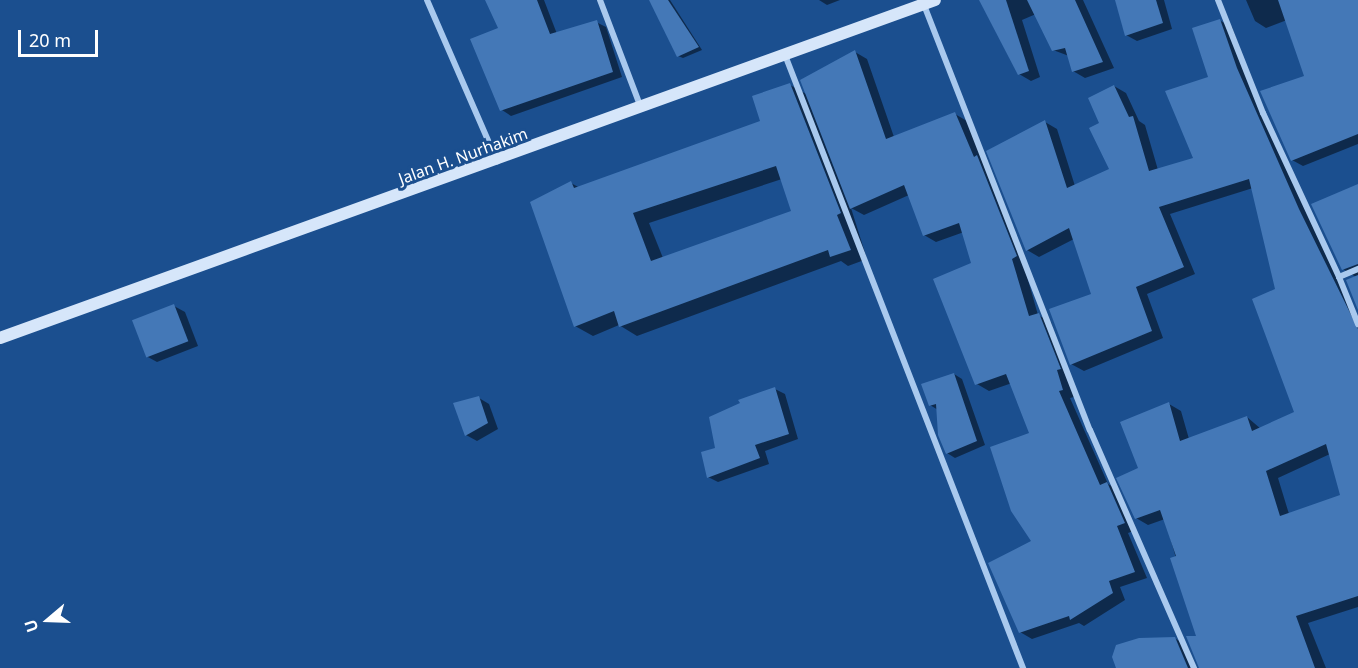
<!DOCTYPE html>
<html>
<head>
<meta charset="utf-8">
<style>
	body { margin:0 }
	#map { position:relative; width:1358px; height:668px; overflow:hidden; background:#1b4f8f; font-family:"Noto Sans",sans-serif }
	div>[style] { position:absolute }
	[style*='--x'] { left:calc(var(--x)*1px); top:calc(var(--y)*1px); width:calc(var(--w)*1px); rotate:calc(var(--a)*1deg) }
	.shadow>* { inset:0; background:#0007 }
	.building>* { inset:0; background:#4478b7; transform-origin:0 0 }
	.street>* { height:6px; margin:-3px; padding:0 3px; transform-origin:3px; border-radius:3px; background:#a9c9ee }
	.secondary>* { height:12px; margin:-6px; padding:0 6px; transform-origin:6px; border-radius:6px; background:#d6e6fa }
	span { translate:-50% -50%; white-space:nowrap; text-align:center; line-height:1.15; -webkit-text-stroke:6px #1b4f8f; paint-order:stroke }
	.street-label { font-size:16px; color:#fff }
	.north { position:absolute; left:18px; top:590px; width:60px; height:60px; -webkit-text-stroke:4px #1b4f8f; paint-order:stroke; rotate:251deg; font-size:16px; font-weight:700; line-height:24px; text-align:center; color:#fff }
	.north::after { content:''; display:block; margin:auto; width:21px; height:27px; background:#fff; clip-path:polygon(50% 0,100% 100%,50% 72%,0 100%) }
	.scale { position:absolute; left:18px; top:30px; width:80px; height:27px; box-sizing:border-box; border:3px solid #fff; border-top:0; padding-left:8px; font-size:18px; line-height:21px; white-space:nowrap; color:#fff; -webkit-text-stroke:4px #1b4f8f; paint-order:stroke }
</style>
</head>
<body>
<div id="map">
	<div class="shadow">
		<i style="clip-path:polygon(487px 0,544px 0,557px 34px,596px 22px,606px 27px,622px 77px,511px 116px,502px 110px,500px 29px)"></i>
		<i style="clip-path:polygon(651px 0,670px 0,702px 50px,683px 58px,678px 56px)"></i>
		<i style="clip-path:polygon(819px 0,840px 0,827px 5px)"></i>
		<i style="clip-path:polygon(991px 0,1083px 0,1114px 68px,1085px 78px,1073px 71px,1069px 56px,1053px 50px,1036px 14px,1022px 20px,1040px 77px,1031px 81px,1019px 74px)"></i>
		<i style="clip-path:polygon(1116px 0,1164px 0,1172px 29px,1137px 41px,1126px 35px)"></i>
		<i style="clip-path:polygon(1246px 0,1323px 0,1358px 25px,1358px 144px,1303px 166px,1292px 160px,1306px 77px,1287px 20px,1266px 28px,1255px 21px)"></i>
		<i style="clip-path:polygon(evenodd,1219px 20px,1232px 27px,1260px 103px,1358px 318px,1358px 607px,1308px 623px,1326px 668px,1200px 668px,1198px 637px,1165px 519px,1148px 525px,1136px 518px,1140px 469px,1169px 404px,1181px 411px,1189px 439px,1247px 417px,1261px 429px,1296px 413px,1277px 290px,1253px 188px,1170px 214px,1195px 274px,1147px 294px,1163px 338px,1084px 371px,1071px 364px,1093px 295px,1074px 239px,1039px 257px,1027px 250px,1045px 122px,1057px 129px,1075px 186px,1111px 170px,1101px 124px,1114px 86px,1126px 93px,1139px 121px,1145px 125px,1158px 170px,1195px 159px,1219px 20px,1330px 454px,1341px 496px,1289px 514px,1278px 478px,1330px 454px)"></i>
		<i style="clip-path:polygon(evenodd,855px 52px,867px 59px,894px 137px,955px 114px,967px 121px,1024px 266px,1038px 315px,1051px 322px,1074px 397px,1070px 398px,1108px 484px,1119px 490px,1136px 530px,1128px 533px,1147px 578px,1120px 587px,1125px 600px,1084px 626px,1079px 623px,1032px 639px,1020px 632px,1033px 542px,1031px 434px,1012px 383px,989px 391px,977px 384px,973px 264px,964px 232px,936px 242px,924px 235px,909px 195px,864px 215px,851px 208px,867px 259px,848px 266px,841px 261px,637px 336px,619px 325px,593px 336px,575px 326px,571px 183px,580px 188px,762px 122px,790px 85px,808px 95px,855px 52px,782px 179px,793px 212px,663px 258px,649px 223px,782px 179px)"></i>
		<i style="clip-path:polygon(1358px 186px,1358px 306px,1356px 277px,1343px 269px)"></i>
		<i style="clip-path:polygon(174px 306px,185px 312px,198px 346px,157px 362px,146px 356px)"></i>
		<i style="clip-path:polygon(954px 374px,962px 379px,985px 445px,955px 458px,947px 453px,938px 410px,930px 405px)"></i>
		<i style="clip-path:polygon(775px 389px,785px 394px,798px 439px,765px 451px,769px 464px,718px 482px,708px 477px,717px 449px)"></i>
		<i style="clip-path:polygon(479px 398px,489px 404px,498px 429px,477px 441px,466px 435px)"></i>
		<i style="clip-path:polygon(1174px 638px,1187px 645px,1197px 668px,1118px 668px)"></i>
	</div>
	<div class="building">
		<i style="clip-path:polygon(485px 0,537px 0,550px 34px,597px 20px,613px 72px,500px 111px,470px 39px,498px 28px)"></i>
		<i style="clip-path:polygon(649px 0,668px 0,699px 47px,677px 57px)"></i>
		<i style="clip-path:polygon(979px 0,1006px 0,1029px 71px,1018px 75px)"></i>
		<i style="clip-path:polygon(1027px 0,1075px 0,1103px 62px,1072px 72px,1065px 48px,1052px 51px)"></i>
		<i style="clip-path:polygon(1115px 0,1156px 0,1163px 23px,1125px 36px)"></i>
		<i style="clip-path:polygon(1278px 0,1358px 0,1358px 134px,1291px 161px,1260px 91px,1304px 76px)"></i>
		<i style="clip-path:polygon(evenodd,1220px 19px,1237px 68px,1299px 209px,1358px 329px,1358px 596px,1296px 616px,1315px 668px,1199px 668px,1186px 636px,1196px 636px,1170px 558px,1176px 556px,1160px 510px,1135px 519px,1116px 478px,1138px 468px,1120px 422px,1169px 402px,1180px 441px,1247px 416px,1252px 431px,1294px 412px,1252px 299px,1275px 289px,1249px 179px,1159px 207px,1184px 267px,1136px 287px,1152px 331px,1070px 365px,1049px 309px,1091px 294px,1069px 228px,1026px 251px,986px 151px,1045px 120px,1067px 188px,1109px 169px,1089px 128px,1099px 123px,1088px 98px,1114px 85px,1129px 117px,1133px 116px,1149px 171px,1193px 158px,1165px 91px,1208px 77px,1192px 28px,1220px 19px,1326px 444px,1340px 495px,1280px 516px,1266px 471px,1326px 444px)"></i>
		<i style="clip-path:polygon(855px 50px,886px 139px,955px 112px,974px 157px,977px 155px,1017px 256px,1012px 259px,1029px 316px,1039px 313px,1061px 369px,1057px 370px,1063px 390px,1059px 391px,1100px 485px,1107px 482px,1125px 523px,1117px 526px,1135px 572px,1109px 581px,1113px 593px,1070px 620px,1069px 616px,1019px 633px,988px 563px,1031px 541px,1011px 511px,990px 447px,1029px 433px,1006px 374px,975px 385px,933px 279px,971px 263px,959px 223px,923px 236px,904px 185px,850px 209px,800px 80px)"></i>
		<i style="clip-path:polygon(evenodd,790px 83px,841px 213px,837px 215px,851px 250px,830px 257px,828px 250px,619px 327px,614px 311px,574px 327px,530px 202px,571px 181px,574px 188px,760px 121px,752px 96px,790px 83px,776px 166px,791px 211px,651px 261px,633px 213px,776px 166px)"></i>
		<i style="clip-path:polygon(1358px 184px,1358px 264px,1342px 270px,1311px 204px)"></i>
		<i style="clip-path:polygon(1358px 275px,1358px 310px,1346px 280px)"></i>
		<i style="left:174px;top:304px;width:40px;height:45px;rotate:69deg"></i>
		<i style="clip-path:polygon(954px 373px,977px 441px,946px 454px,938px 435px,936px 404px,929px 406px,921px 384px)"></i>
		<i style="clip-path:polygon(775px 387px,789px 434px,755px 445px,760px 458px,707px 478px,701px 452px,715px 448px,709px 417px,740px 403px,738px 400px)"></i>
		<i style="clip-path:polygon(479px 396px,488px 423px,465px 436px,453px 403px)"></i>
		<i style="clip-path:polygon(1175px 637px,1188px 668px,1116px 668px,1112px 657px,1116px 645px,1139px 638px)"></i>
	</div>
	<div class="street">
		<i style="--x:427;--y:0;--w:176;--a:66.5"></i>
		<i style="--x:600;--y:0;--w:116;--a:69.2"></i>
		<i style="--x:1218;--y:0;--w:122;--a:68.3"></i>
		<i style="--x:1263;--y:113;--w:181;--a:65.1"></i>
		<i style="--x:1339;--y:277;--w:21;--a:-23"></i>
		<i style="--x:924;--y:5;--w:456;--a:68.7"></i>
		<i style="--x:1090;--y:430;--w:260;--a:66.4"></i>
		<i style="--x:785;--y:55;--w:658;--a:68.78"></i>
		<i style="--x:1339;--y:277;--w:51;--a:68"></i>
	</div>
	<div class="secondary">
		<i style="--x:0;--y:338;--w:994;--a:-19.87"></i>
	</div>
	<div class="street-label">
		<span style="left:463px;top:156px;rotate:-20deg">Jalan H. Nurhakim</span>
	</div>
	<div class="north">U</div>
	<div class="scale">20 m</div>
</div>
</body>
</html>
